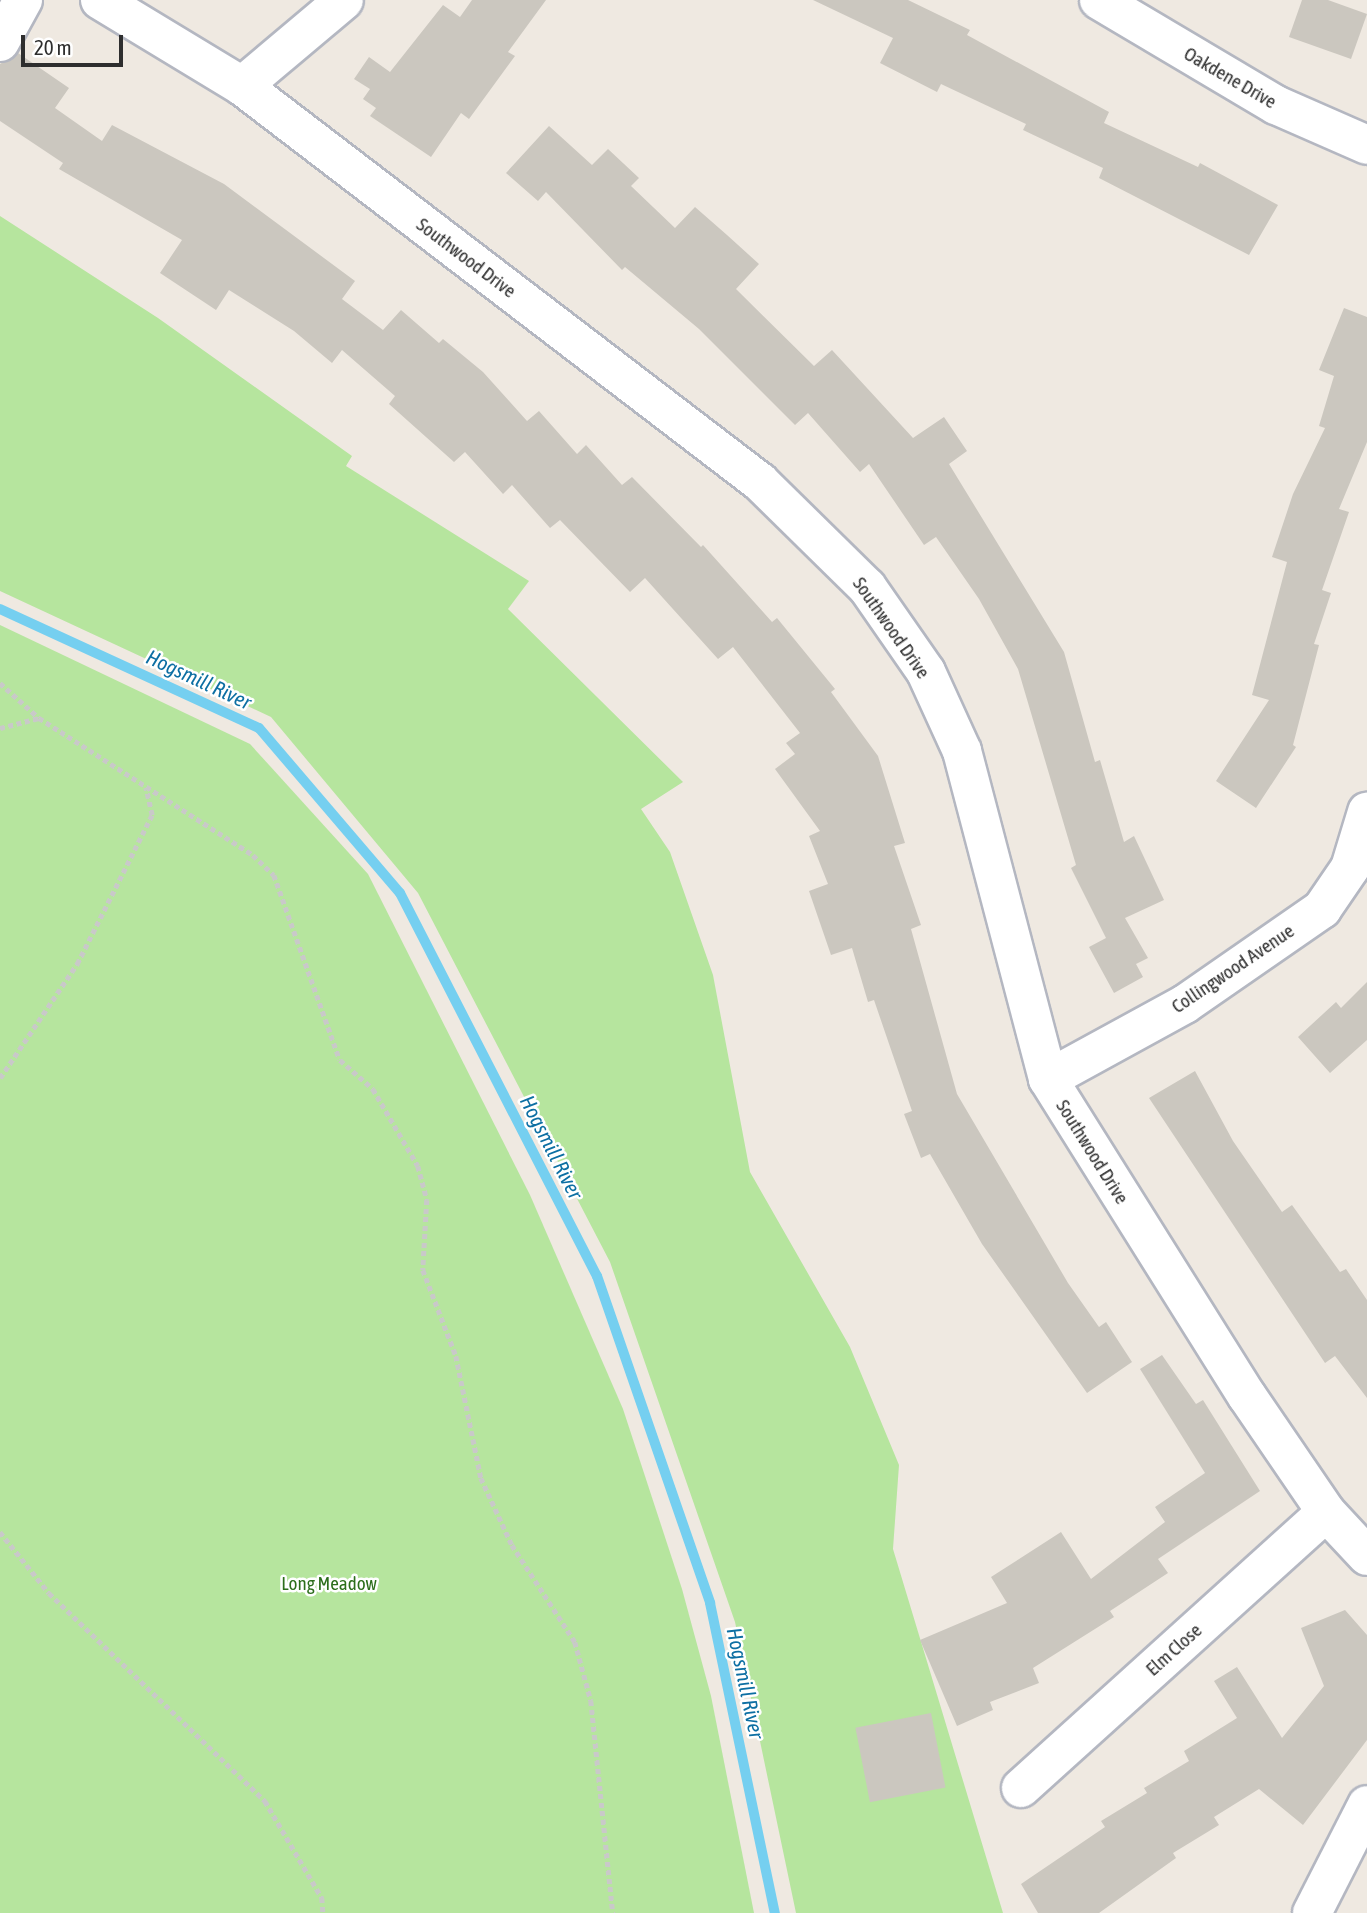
<!DOCTYPE html>
<html>
<head>
<meta charset="utf-8">
<style>
	body { margin:0 }
	#map { position:relative; width:1367px; height:1913px; overflow:hidden; background:#efe9e1; font-family:"Asap Condensed",sans-serif }
	div>[style] { position:absolute }
	[style*='--x'] { left:calc(var(--x)*1px); top:calc(var(--y)*1px); width:calc(var(--w)*1px); rotate:calc(var(--a)*1deg) }
	.green>* { inset:0; background:#b6e59e }
	.stream>* { height:10px; margin:-5px; padding:0 5px; transform-origin:5px; border-radius:5px; background:#75cff0 }
	.building>* { inset:0; background:#cbc7bf; transform-origin:0 0 }
	.path>* { height:4.5px; margin-top:-2.25px; transform-origin:0; background:repeating-linear-gradient(90deg,#c9c9c9 0 5px,transparent 0 8.5px) }
	.roads { filter:drop-shadow(2px 0 #b4b7c1) drop-shadow(-2px 0 #b4b7c1) drop-shadow(0 2px #b4b7c1) drop-shadow(0 -2px #b4b7c1) }
	.minor>* { height:38px; margin:-19px; padding:0 19px; transform-origin:19px; border-radius:19px; background:#fff }
	span { translate:-50% -50%; white-space:nowrap; text-align:center; line-height:1.15; -webkit-text-stroke:5px #fff; paint-order:stroke }
	.street-label { font-size:19px; color:#2e2e2e }
	.park-label { font-size:19px; color:#2c6e1b }
	.water-label { font-size:21px; color:#0d6fa3; font-style:italic }
	.scale { position:absolute; left:21px; top:35px; width:102px; height:32px; box-sizing:border-box; border:4px solid #2e2e2e; border-top:0; padding-left:9px; font-size:21px; line-height:24px; white-space:nowrap; color:#2e2e2e; -webkit-text-stroke:5px #fff; paint-order:stroke }
</style>
</head>
<body>
<div id="map">
	<div class="green">
		<i style="clip-path:polygon(0 216px,158px 318px,352px 456px,346px 466px,529px 581px,508px 609px,683px 782px,641px 809px,670px 852px,713px 975px,750px 1172px,850px 1347px,899px 1465px,893px 1549px,1003px 1913px,796px 1913px,735px 1622px,610px 1262px,418px 893px,271px 717px,0 591px)"></i>
		<i style="clip-path:polygon(0 625px,250px 744px,368px 874px,530px 1195px,623px 1409px,682px 1589px,711px 1696px,754px 1913px,0 1913px)"></i>
	</div>
	<div class="stream">
		<i style="--x:0;--y:609;--w:285;--a:24.7"></i>
		<i style="--x:259;--y:728;--w:217;--a:49.5"></i>
		<i style="--x:400;--y:893;--w:431;--a:62.8"></i>
		<i style="--x:597;--y:1276;--w:346;--a:70.9"></i>
		<i style="--x:710;--y:1603;--w:317;--a:78.2"></i>
	</div>
	<div class="building">
		<i style="clip-path:polygon(472px 0,546px 0,508px 52px,515px 56px,469px 119px,461px 113px,431px 157px,370px 116px,376px 108px,363px 99px,370px 89px,354px 79px,369px 57px,390px 72px,443px 5px,460px 17px)"></i>
		<i style="clip-path:polygon(813px 0,908px 0,970px 30px,967px 35px,1109px 112px,1104px 123px,1198px 167px,1200px 163px,1278px 205px,1249px 255px,1099px 178px,1103px 168px,1023px 130px,1026px 124px,941px 84px,937px 92px,880px 63px,893px 38px)"></i>
		<i style="clip-path:polygon(1302px 0,1328px 0,1367px 14px,1351px 59px,1289px 37px)"></i>
		<i style="clip-path:polygon(18px 53px,69px 88px,55px 108px,102px 141px,112px 125px,224px 184px,355px 281px,342px 299px,383px 330px,401px 310px,439px 343px,443px 339px,483px 372px,527px 421px,539px 411px,577px 454px,586px 445px,622px 485px,632px 477px,701px 547px,703px 545px,772px 622px,777px 618px,835px 689px,831px 692px,878px 756px,905px 843px,894px 846px,921px 925px,911px 929px,957px 1094px,1068px 1283px,1099px 1327px,1106px 1322px,1132px 1362px,1087px 1393px,982px 1244px,930px 1154px,921px 1158px,904px 1114px,912px 1111px,874px 1000px,868px 1002px,852px 948px,831px 955px,809px 891px,828px 884px,809px 836px,820px 831px,775px 769px,795px 754px,786px 743px,800px 733px,733px 647px,718px 659px,645px 578px,630px 592px,560px 520px,550px 528px,512px 485px,503px 494px,465px 452px,454px 462px,389px 404px,395px 396px,342px 350px,332px 363px,294px 331px,229px 290px,216px 310px,160px 273px,182px 240px,59px 169px,63px 163px,0 121px,0 64px)"></i>
		<i style="clip-path:polygon(549px 126px,592px 165px,608px 149px,639px 178px,631px 186px,675px 228px,695px 207px,727px 235px,759px 264px,736px 289px,814px 366px,832px 350px,913px 438px,944px 417px,967px 451px,949px 464px,1064px 652px,1095px 762px,1100px 760px,1124px 842px,1134px 836px,1164px 900px,1125px 918px,1148px 958px,1136px 964px,1143px 977px,1114px 993px,1089px 947px,1106px 938px,1071px 868px,1076px 865px,1018px 669px,979px 599px,936px 537px,924px 545px,869px 464px,860px 472px,808px 413px,795px 425px,699px 329px,625px 267px,622px 270px,546px 192px,538px 201px,506px 173px)"></i>
		<i style="clip-path:polygon(1344px 308px,1367px 317px,1367px 442px,1339px 509px,1349px 512px,1322px 590px,1331px 593px,1314px 644px,1319px 645px,1293px 745px,1296px 747px,1256px 808px,1216px 781px,1269px 700px,1252px 695px,1287px 562px,1272px 557px,1293px 494px,1325px 428px,1319px 426px,1334px 376px,1319px 370px)"></i>
		<i style="clip-path:polygon(1367px 982px,1367px 1040px,1330px 1073px,1298px 1037px,1336px 1002px,1341px 1008px)"></i>
		<i style="clip-path:polygon(1195px 1071px,1233px 1141px,1282px 1212px,1292px 1205px,1340px 1272px,1346px 1269px,1367px 1300px,1367px 1398px,1335px 1356px,1325px 1363px,1149px 1098px)"></i>
		<i style="clip-path:polygon(1162px 1355px,1196px 1404px,1203px 1400px,1260px 1491px,1158px 1559px,1168px 1573px,1110px 1611px,1114px 1617px,1033px 1668px,1039px 1683px,990px 1702px,993px 1710px,957px 1726px,920px 1640px,1007px 1603px,991px 1577px,1061px 1532px,1091px 1579px,1165px 1522px,1155px 1507px,1205px 1473px,1140px 1369px)"></i>
		<i style="clip-path:polygon(1345px 1610px,1367px 1635px,1367px 1740px,1303px 1825px,1259px 1789px,1214px 1817px,1219px 1825px,1173px 1853px,1176px 1858px,1099px 1913px,1038px 1913px,1021px 1884px,1105px 1827px,1101px 1821px,1147px 1793px,1144px 1788px,1189px 1761px,1184px 1751px,1237px 1718px,1214px 1681px,1237px 1667px,1282px 1738px,1324px 1686px,1301px 1628px)"></i>
		<i style="left:931px;top:1713px;width:76px;height:77px;rotate:79deg"></i>
	</div>
	<div class="path">
		<i style="--x:0;--y:683;--w:52;--a:41.9"></i>
		<i style="--x:39;--y:718;--w:254;--a:32.6"></i>
		<i style="--x:253;--y:855;--w:29;--a:44"></i>
		<i style="--x:274;--y:875;--w:196;--a:70.4"></i>
		<i style="--x:340;--y:1060;--w:44;--a:41.3"></i>
		<i style="--x:373;--y:1089;--w:89;--a:59.7"></i>
		<i style="--x:418;--y:1166;--w:35;--a:75"></i>
		<i style="--x:427;--y:1200;--w:70;--a:93.3"></i>
		<i style="--x:423;--y:1270;--w:92;--a:69"></i>
		<i style="--x:456;--y:1356;--w:125;--a:78.4"></i>
		<i style="--x:481;--y:1478;--w:74;--a:65.2"></i>
		<i style="--x:512;--y:1545;--w:116;--a:57"></i>
		<i style="--x:575;--y:1642;--w:61;--a:74.8"></i>
		<i style="--x:591;--y:1701;--w:213;--a:84.1"></i>
		<i style="--x:0;--y:728;--w:40;--a:-14.4"></i>
		<i style="--x:0;--y:1078;--w:138;--a:-56"></i>
		<i style="--x:77;--y:964;--w:167;--a:-63.3"></i>
		<i style="--x:152;--y:815;--w:28;--a:-103"></i>
		<i style="--x:0;--y:1532;--w:78;--a:51.2"></i>
		<i style="--x:49;--y:1593;--w:300;--a:43.9"></i>
		<i style="--x:265;--y:1801;--w:113;--a:59.6"></i>
		<i style="--x:322;--y:1898;--w:15;--a:86"></i>
	</div>
	<div class="roads">
		<div class="minor">
			<i style="--x:100;--y:0;--w:166;--a:31.2"></i>
			<i style="--x:242;--y:86;--w:652;--a:37.4"></i>
			<i style="--x:760;--y:482;--w:150;--a:44.5"></i>
			<i style="--x:867;--y:587;--w:103;--a:55.2"></i>
			<i style="--x:926;--y:672;--w:87;--a:65.5"></i>
			<i style="--x:962;--y:751;--w:339;--a:75.3"></i>
			<i style="--x:1048;--y:1079;--w:374;--a:57.9"></i>
			<i style="--x:1247;--y:1396;--w:140;--a:55.7"></i>
			<i style="--x:1326;--y:1512;--w:60;--a:47"></i>
			<i style="--x:1099;--y:0;--w:206;--a:30.7"></i>
			<i style="--x:1276;--y:105;--w:99;--a:23.7"></i>
			<i style="--x:0;--y:42;--w:48;--a:-61.3"></i>
			<i style="--x:242;--y:86;--w:133;--a:-40.1"></i>
			<i style="--x:1048;--y:1079;--w:156;--a:-28.7"></i>
			<i style="--x:1185;--y:1004;--w:167;--a:-34.7"></i>
			<i style="--x:1322;--y:909;--w:50;--a:-55.7"></i>
			<i style="--x:1350;--y:868;--w:59;--a:-73.1"></i>
			<i style="--x:1021;--y:1788;--w:411;--a:-42.1"></i>
			<i style="--x:1312;--y:1913;--w:121;--a:-63"></i>
		</div>
	</div>
	<div class="street-label">
		<span style="left:1230px;top:78px;rotate:30deg">Oakdene Drive</span>
		<span style="left:466px;top:258px;rotate:37deg">Southwood Drive</span>
		<span style="left:891px;top:628px;rotate:55deg">Southwood Drive</span>
		<span style="left:1233px;top:969px;rotate:-34deg">Collingwood Avenue</span>
		<span style="left:1092px;top:1152px;rotate:58deg">Southwood Drive</span>
		<span style="left:1174px;top:1650px;rotate:-42deg">Elm Close</span>
	</div>
	<div class="park-label">
		<span style="left:329px;top:1584px">Long Meadow</span>
	</div>
	<div class="water-label">
		<span style="left:199px;top:679px;rotate:25deg">Hogsmill River</span>
		<span style="left:552px;top:1147px;rotate:63deg">Hogsmill River</span>
		<span style="left:746px;top:1683px;rotate:78deg">Hogsmill River</span>
	</div>
	<div class="scale">20 m</div>
</div>
</body>
</html>
